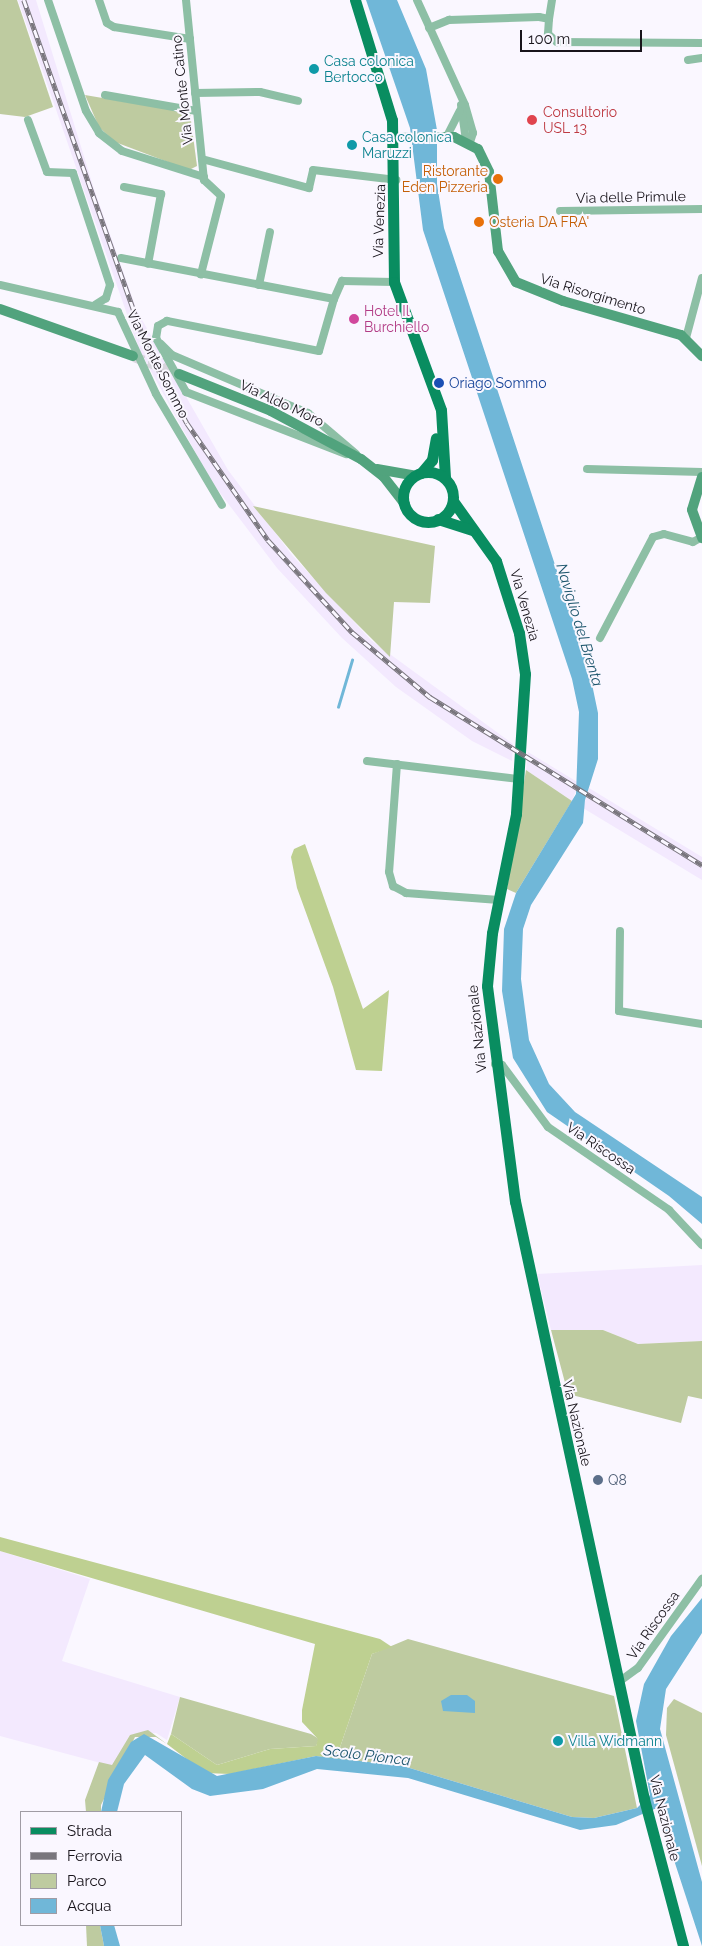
<!DOCTYPE html>
<html>
<head>
<meta charset="utf-8">
<style>
	body { margin:0 }
	#map { position:relative; width:702px; height:1946px; overflow:hidden; background:#faf7ff; font-family:Raleway,sans-serif }
	div>[style] { position:absolute }
	[style*='--x'] { left:calc(var(--x)*1px); top:calc(var(--y)*1px); width:calc(var(--w)*1px); rotate:calc(var(--a)*1deg) }
	.built>* { inset:0; background:#f3e9fe }
	.green>* { inset:0; background:#becba0 }
	.forest>* { inset:0; background:#bed091 }
	.water>* { inset:0; background:#70b7d8 }
	.stream>* { height:2.5px; margin:-1.25px; padding:0 1.25px; transform-origin:1.25px; border-radius:1.25px; background:#70b7d8 }
	.secondary-tunnel>* { height:10px; margin-top:-5px; transform-origin:0; background:repeating-linear-gradient(90deg,#d8d5dd 0 10px,transparent 0 15px) }
	.street>* { height:8px; margin:-4px; padding:0 4px; transform-origin:4px; border-radius:4px; background:#8dbfa5 }
	.secondary>* { height:10px; margin:-5px; padding:0 5px; transform-origin:5px; border-radius:5px; background:#51a37d }
	.primary>* { height:11px; margin:-5.5px; padding:0 5.5px; transform-origin:5.5px; border-radius:5.5px; background:#098d60 }
	.primary>.ring { margin:-5.5px; padding:0; box-sizing:content-box; background:none; border:11px solid #098d60; border-radius:50% }
	.rail>* { height:4.5px; margin-top:-2.25px; transform-origin:0; background:repeating-linear-gradient(90deg,#faf7ff 0 8px,#79767d 0 16px); box-sizing:border-box; border-block:1px solid #79767d }
	.dots>* { width:14px; height:14px; translate:-50% -50%; box-sizing:border-box; border:2px solid #faf7ff; border-radius:50% }
	span { translate:-50% -50%; white-space:nowrap; text-align:center; line-height:1.15; -webkit-text-stroke:4px #faf7ff; paint-order:stroke }
	.culture-label { font-size:14px; color:#0d838f }
	.left { translate:0 -50%; text-align:left }
	.street-label { font-size:14px; color:#18141b }
	.health-label { font-size:14px; color:#be3a42 }
	.food-label { font-size:14px; color:#c56008 }
	.right { translate:-100% -50%; text-align:right }
	.hotel-label { font-size:14px; color:#b23c85 }
	.transit-label { font-size:14px; color:#164399 }
	.service-label { font-size:14px; color:#4e5e75 }
	.water-label { font-size:15px; color:#1d566d; font-style:italic }
	.legend { position:absolute; left:20px; top:1811px; width:162px; height:115px; box-sizing:border-box; background:#faf7ff; border:1px solid #a09ca4; margin:0; padding:6px 9px; list-style:none; font-size:15px; color:#18141b }
	.legend li { display:flex; align-items:center; gap:10px; height:25px }
	.legend b { width:25px; border:1px solid #a09ca4 }
	.scale { position:absolute; left:520px; top:30px; width:122px; height:22px; box-sizing:border-box; border:2px solid #18141b; border-top:0; padding-left:6px; font-size:15px; line-height:18px; white-space:nowrap; color:#18141b; -webkit-text-stroke:4px #faf7ff; paint-order:stroke }
</style>
</head>
<body>
<div id="map">
	<div class="built">
		<i style="clip-path:polygon(18px 0,36px 0,94px 189px,137px 311px,228px 470px,292px 555px,372px 641px,513px 744px,512px 761px,472px 741px,396px 687px,342px 638px,277px 568px,211px 481px,139px 349px)"></i>
		<i style="clip-path:polygon(528px 752px,579px 783px,572px 801px,526px 770px)"></i>
		<i style="clip-path:polygon(589px 788px,702px 857px,702px 880px,583px 808px)"></i>
		<i style="clip-path:polygon(702px 1265px,702px 1341px,638px 1344px,603px 1330px,551px 1330px,537px 1274px)"></i>
		<i style="clip-path:polygon(0 1551px,90px 1579px,62px 1661px,180px 1697px,167px 1740px,156px 1733px,130px 1735px,112px 1766px,0 1736px)"></i>
	</div>
	<div class="green">
		<i style="clip-path:polygon(0 0,17px 0,53px 107px,25px 117px,0 114px)"></i>
		<i style="clip-path:polygon(85px 95px,190px 113px,197px 166px,189px 170px,115px 142px,99px 127px)"></i>
		<i style="clip-path:polygon(253px 506px,435px 546px,430px 603px,394px 602px,390px 657px,326px 593px)"></i>
		<i style="clip-path:polygon(526px 770px,572px 801px,516px 893px,507px 889px)"></i>
		<i style="clip-path:polygon(551px 1330px,603px 1330px,638px 1344px,702px 1341px,702px 1399px,688px 1396px,681px 1423px,568px 1394px)"></i>
		<i style="clip-path:polygon(408px 1639px,614px 1696px,637px 1808px,594px 1818px,572px 1817px,403px 1766px,336px 1759px,372px 1654px)"></i>
		<i style="clip-path:polygon(180px 1697px,311px 1734px,319px 1739px,316px 1746px,270px 1749px,217px 1765px,171px 1734px)"></i>
		<i style="clip-path:polygon(674px 1699px,702px 1713px,702px 1866px,666px 1735px,667px 1708px)"></i>
		<i style="clip-path:polygon(148px 1730px,167px 1744px,156px 1737px,135px 1737px,101px 1805px,101px 1812px,86px 1812px,85px 1800px,99px 1762px,112px 1765px,130px 1735px)"></i>
		<i style="clip-path:polygon(86px 1925px,100px 1925px,104px 1946px,87px 1946px)"></i>
	</div>
	<div class="forest">
		<i style="clip-path:polygon(305px 844px,363px 1009px,389px 990px,382px 1071px,356px 1070px,333px 987px,297px 888px,291px 857px,294px 849px)"></i>
		<i style="clip-path:polygon(0 1537px,380px 1639px,392px 1647px,372px 1654px,336px 1759px,316px 1756px,230px 1774px,205px 1773px,167px 1744px,171px 1734px,217px 1765px,270px 1749px,316px 1746px,318px 1739px,302px 1722px,302px 1710px,315px 1644px,0 1551px)"></i>
	</div>
	<div class="water">
		<i style="clip-path:polygon(366px 0,397px 0,426px 69px,437px 130px,437px 184px,444px 228px,588px 665px,598px 713px,598px 759px,585px 800px,583px 823px,531px 905px,523px 929px,521px 979px,529px 1040px,549px 1084px,575px 1112px,702px 1197px,702px 1224px,669px 1196px,547px 1112px,513px 1058px,502px 991px,504px 929px,516px 893px,576px 794px,579px 712px,572px 679px,423px 230px,410px 128px)"></i>
		<i style="clip-path:polygon(702px 1598px,702px 1633px,666px 1689px,660px 1729px,702px 1882px,702px 1946px,657px 1808px,616px 1825px,580px 1830px,408px 1778px,317px 1769px,263px 1789px,210px 1796px,192px 1789px,145px 1755px,124px 1784px,117px 1812px,101px 1812px,108px 1780px,131px 1742px,144px 1734px,217px 1776px,316px 1756px,403px 1766px,572px 1817px,594px 1818px,637px 1808px,650px 1795px,636px 1721px,644px 1684px,671px 1636px)"></i>
		<i style="clip-path:polygon(451px 1695px,467px 1695px,475px 1701px,475px 1713px,443px 1711px,441px 1701px)"></i>
		<i style="clip-path:polygon(100px 1925px,114px 1925px,120px 1946px,104px 1946px)"></i>
	</div>
	<div class="stream">
		<i style="--x:338;--y:707;--w:49;--a:-73.4"></i>
	</div>
	<div class="secondary-tunnel">
		<i style="--x:134;--y:357;--w:48;--a:20.7"></i>
	</div>
	<div class="street">
		<i style="--x:48;--y:0;--w:117;--a:71.1"></i>
		<i style="--x:86;--y:111;--w:26;--a:59"></i>
		<i style="--x:99;--y:133;--w:29;--a:38"></i>
		<i style="--x:122;--y:151;--w:86;--a:17.6"></i>
		<i style="--x:99;--y:0;--w:24;--a:71"></i>
		<i style="--x:107;--y:23;--w:8;--a:30"></i>
		<i style="--x:114;--y:27;--w:77;--a:9"></i>
		<i style="--x:186;--y:0;--w:181;--a:84.3"></i>
		<i style="--x:204;--y:180;--w:23;--a:43"></i>
		<i style="--x:221;--y:196;--w:81;--a:104.4"></i>
		<i style="--x:417;--y:0;--w:115;--a:65.4"></i>
		<i style="--x:465;--y:105;--w:29;--a:74"></i>
		<i style="--x:473;--y:133;--w:9;--a:108"></i>
		<i style="--x:549;--y:19;--w:19;--a:-81"></i>
		<i style="--x:429;--y:28;--w:22;--a:-22"></i>
		<i style="--x:449;--y:20;--w:90;--a:-1.9"></i>
		<i style="--x:539;--y:17;--w:10;--a:11"></i>
		<i style="--x:549;--y:19;--w:15;--a:94"></i>
		<i style="--x:548;--y:34;--w:12;--a:42"></i>
		<i style="--x:557;--y:42;--w:145;--a:0.4"></i>
		<i style="--x:688;--y:60;--w:14;--a:-8"></i>
		<i style="--x:195;--y:93;--w:65;--a:-0.9"></i>
		<i style="--x:260;--y:92;--w:39;--a:13"></i>
		<i style="--x:105;--y:95;--w:93;--a:9.9"></i>
		<i style="--x:461;--y:105;--w:35;--a:82"></i>
		<i style="--x:28;--y:120;--w:55;--a:69.9"></i>
		<i style="--x:47;--y:172;--w:26;--a:2"></i>
		<i style="--x:73;--y:173;--w:118;--a:71.7"></i>
		<i style="--x:110;--y:285;--w:14;--a:107"></i>
		<i style="--x:106;--y:298;--w:13;--a:148"></i>
		<i style="--x:447;--y:136;--w:28;--a:-63"></i>
		<i style="--x:202;--y:159;--w:111;--a:15.2"></i>
		<i style="--x:309;--y:188;--w:18;--a:-77"></i>
		<i style="--x:313;--y:170;--w:84;--a:6.9"></i>
		<i style="--x:124;--y:187;--w:38;--a:11"></i>
		<i style="--x:161;--y:194;--w:71;--a:100.5"></i>
		<i style="--x:560;--y:211;--w:142;--a:-0.8"></i>
		<i style="--x:121;--y:258;--w:217;--a:10.9"></i>
		<i style="--x:334;--y:299;--w:20;--a:-66"></i>
		<i style="--x:342;--y:281;--w:52;--a:1.1"></i>
		<i style="--x:0;--y:285;--w:121;--a:12.9"></i>
		<i style="--x:118;--y:312;--w:90;--a:65.1"></i>
		<i style="--x:156;--y:394;--w:129;--a:59.3"></i>
		<i style="--x:259;--y:285;--w:54;--a:-78.3"></i>
		<i style="--x:334;--y:299;--w:54;--a:106.1"></i>
		<i style="--x:319;--y:351;--w:155;--a:-168.8"></i>
		<i style="--x:167;--y:321;--w:10;--a:151"></i>
		<i style="--x:158;--y:326;--w:12;--a:99"></i>
		<i style="--x:156;--y:338;--w:62;--a:60.9"></i>
		<i style="--x:186;--y:392;--w:172;--a:21.2"></i>
		<i style="--x:686;--y:338;--w:62;--a:-75.1"></i>
		<i style="--x:161;--y:344;--w:16;--a:45"></i>
		<i style="--x:172;--y:355;--w:148;--a:23.1"></i>
		<i style="--x:308;--y:413;--w:63;--a:40.5"></i>
		<i style="--x:587;--y:469;--w:115;--a:1.5"></i>
		<i style="--x:600;--y:638;--w:114;--a:-62.3"></i>
		<i style="--x:653;--y:537;--w:11;--a:-15"></i>
		<i style="--x:664;--y:534;--w:30;--a:15"></i>
		<i style="--x:693;--y:542;--w:10;--a:-29"></i>
		<i style="--x:367;--y:761;--w:153;--a:6.8"></i>
		<i style="--x:397;--y:764;--w:108;--a:94.2"></i>
		<i style="--x:389;--y:872;--w:15;--a:74"></i>
		<i style="--x:393;--y:886;--w:15;--a:28"></i>
		<i style="--x:406;--y:893;--w:93;--a:4.3"></i>
		<i style="--x:620;--y:931;--w:80;--a:90.7"></i>
		<i style="--x:619;--y:1011;--w:84;--a:8.9"></i>
		<i style="--x:495;--y:1064;--w:7;--a:8"></i>
		<i style="--x:502;--y:1065;--w:77;--a:53.4"></i>
		<i style="--x:548;--y:1127;--w:147;--a:34.4"></i>
		<i style="--x:669;--y:1210;--w:48;--a:46.7"></i>
		<i style="--x:620;--y:1681;--w:22;--a:-36"></i>
		<i style="--x:638;--y:1668;--w:110;--a:-54.3"></i>
	</div>
	<div class="secondary">
		<i style="--x:396;--y:138;--w:58;--a:-1"></i>
		<i style="--x:454;--y:137;--w:27;--a:27"></i>
		<i style="--x:478;--y:149;--w:25;--a:64"></i>
		<i style="--x:489;--y:172;--w:80;--a:83.5"></i>
		<i style="--x:498;--y:251;--w:36;--a:60"></i>
		<i style="--x:516;--y:282;--w:51;--a:22"></i>
		<i style="--x:563;--y:301;--w:123;--a:16.1"></i>
		<i style="--x:681;--y:335;--w:30;--a:45"></i>
		<i style="--x:0;--y:309;--w:141;--a:19.5"></i>
		<i style="--x:179;--y:374;--w:99;--a:21.9"></i>
		<i style="--x:271;--y:411;--w:102;--a:28.1"></i>
		<i style="--x:361;--y:459;--w:28;--a:38"></i>
		<i style="--x:383;--y:476;--w:36;--a:52"></i>
		<i style="--x:377;--y:469;--w:39;--a:10"></i>
		<i style="--x:702;--y:477;--w:34;--a:107"></i>
		<i style="--x:692;--y:510;--w:30;--a:70"></i>
	</div>
	<div class="primary">
		<i style="--x:355;--y:0;--w:126;--a:72.9"></i>
		<i style="--x:392;--y:120;--w:162;--a:89.3"></i>
		<i style="--x:394;--y:282;--w:136;--a:69.8"></i>
		<i style="--x:441;--y:410;--w:68;--a:86.6"></i>
		<i class="ring" style="left:403px;top:472px;width:39px;height:39px"></i>
		<i style="--x:421;--y:473;--w:17;--a:-50"></i>
		<i style="--x:432;--y:460;--w:22;--a:-80"></i>
		<i style="--x:453;--y:501;--w:74;--a:54.4"></i>
		<i style="--x:496;--y:561;--w:76;--a:72.3"></i>
		<i style="--x:519;--y:633;--w:41;--a:81.7"></i>
		<i style="--x:525;--y:674;--w:140;--a:93.7"></i>
		<i style="--x:516;--y:814;--w:121;--a:101.4"></i>
		<i style="--x:492;--y:933;--w:53;--a:95.4"></i>
		<i style="--x:487;--y:986;--w:217;--a:82.6"></i>
		<i style="--x:515;--y:1201;--w:612;--a:77.83"></i>
		<i style="--x:644;--y:1799;--w:152;--a:75.1"></i>
		<i style="--x:438;--y:519;--w:36;--a:18"></i>
	</div>
	<div class="rail">
		<i style="--x:24;--y:0;--w:369;--a:70.5"></i>
		<i style="--x:147;--y:348;--w:85;--a:61.9"></i>
		<i style="--x:187;--y:423;--w:142;--a:55.3"></i>
		<i style="--x:268;--y:540;--w:125;--a:47.6"></i>
		<i style="--x:352;--y:632;--w:102;--a:39.8"></i>
		<i style="--x:430;--y:697;--w:320;--a:31.7"></i>
	</div>
	<div class="dots">
		<i style="left:314px;top:69px;background:#0f9aa8"></i>
		<i style="left:532px;top:120px;background:#e0444e"></i>
		<i style="left:352px;top:145px;background:#0f9aa8"></i>
		<i style="left:498px;top:179px;background:#e8710a"></i>
		<i style="left:479px;top:222px;background:#e8710a"></i>
		<i style="left:354px;top:319px;background:#d1479c"></i>
		<i style="left:439px;top:383px;background:#1a4fb4"></i>
		<i style="left:598px;top:1480px;background:#5c6f8a"></i>
		<i style="left:558px;top:1741px;background:#0f9aa8"></i>
	</div>
	<div class="culture-label">
		<span class="left" style="left:324px;top:69px">Casa colonica<br>Bertocco</span>
		<span class="left" style="left:362px;top:145px">Casa colonica<br>Maruzzi</span>
		<span class="left" style="left:568px;top:1741px">Villa Widmann</span>
	</div>
	<div class="street-label">
		<span style="left:182px;top:90px;rotate:-96deg">Via Monte Catino</span>
		<span style="left:631px;top:197px;rotate:-1deg">Via delle Primule</span>
		<span style="left:379px;top:221px;rotate:-88deg">Via Venezia</span>
		<span style="left:593px;top:294px;rotate:17deg">Via Risorgimento</span>
		<span style="left:158px;top:364px;rotate:63deg">Via Monte Sommo</span>
		<span style="left:282px;top:403px;rotate:25deg">Via Aldo Moro</span>
		<span style="left:525px;top:605px;rotate:74deg">Via Venezia</span>
		<span style="left:477px;top:1029px;rotate:-96deg">Via Nazionale</span>
		<span style="left:601px;top:1148px;rotate:34deg">Via Riscossa</span>
		<span style="left:577px;top:1423px;rotate:77deg">Via Nazionale</span>
		<span style="left:653px;top:1625px;rotate:-55deg">Via Riscossa</span>
		<span style="left:665px;top:1818px;rotate:76deg">Via Nazionale</span>
	</div>
	<div class="health-label">
		<span class="left" style="left:543px;top:120px">Consultorio<br>USL 13</span>
	</div>
	<div class="food-label">
		<span class="right" style="left:488px;top:179px">Ristorante<br>Eden Pizzeria</span>
		<span class="left" style="left:489px;top:222px">Osteria DA FRA'</span>
	</div>
	<div class="hotel-label">
		<span class="left" style="left:364px;top:319px">Hotel Il<br>Burchiello</span>
	</div>
	<div class="transit-label">
		<span class="left" style="left:449px;top:383px">Oriago Sommo</span>
	</div>
	<div class="service-label">
		<span class="left" style="left:608px;top:1480px">Q8</span>
	</div>
	<div class="water-label">
		<span style="left:579px;top:625px;rotate:73deg">Naviglio del Brenta</span>
		<span style="left:367px;top:1756px;rotate:7deg">Scolo Pionca</span>
	</div>
	<ul class="legend">
	<li><b style="height:6px;background:#098d60"></b>Strada</li>
	<li><b style="height:6px;background:#79767d"></b>Ferrovia</li>
	<li><b style="height:14px;background:#becba0"></b>Parco</li>
	<li><b style="height:14px;background:#70b7d8"></b>Acqua</li>
	</ul>
	<div class="scale">100 m</div>
</div>
</body>
</html>
